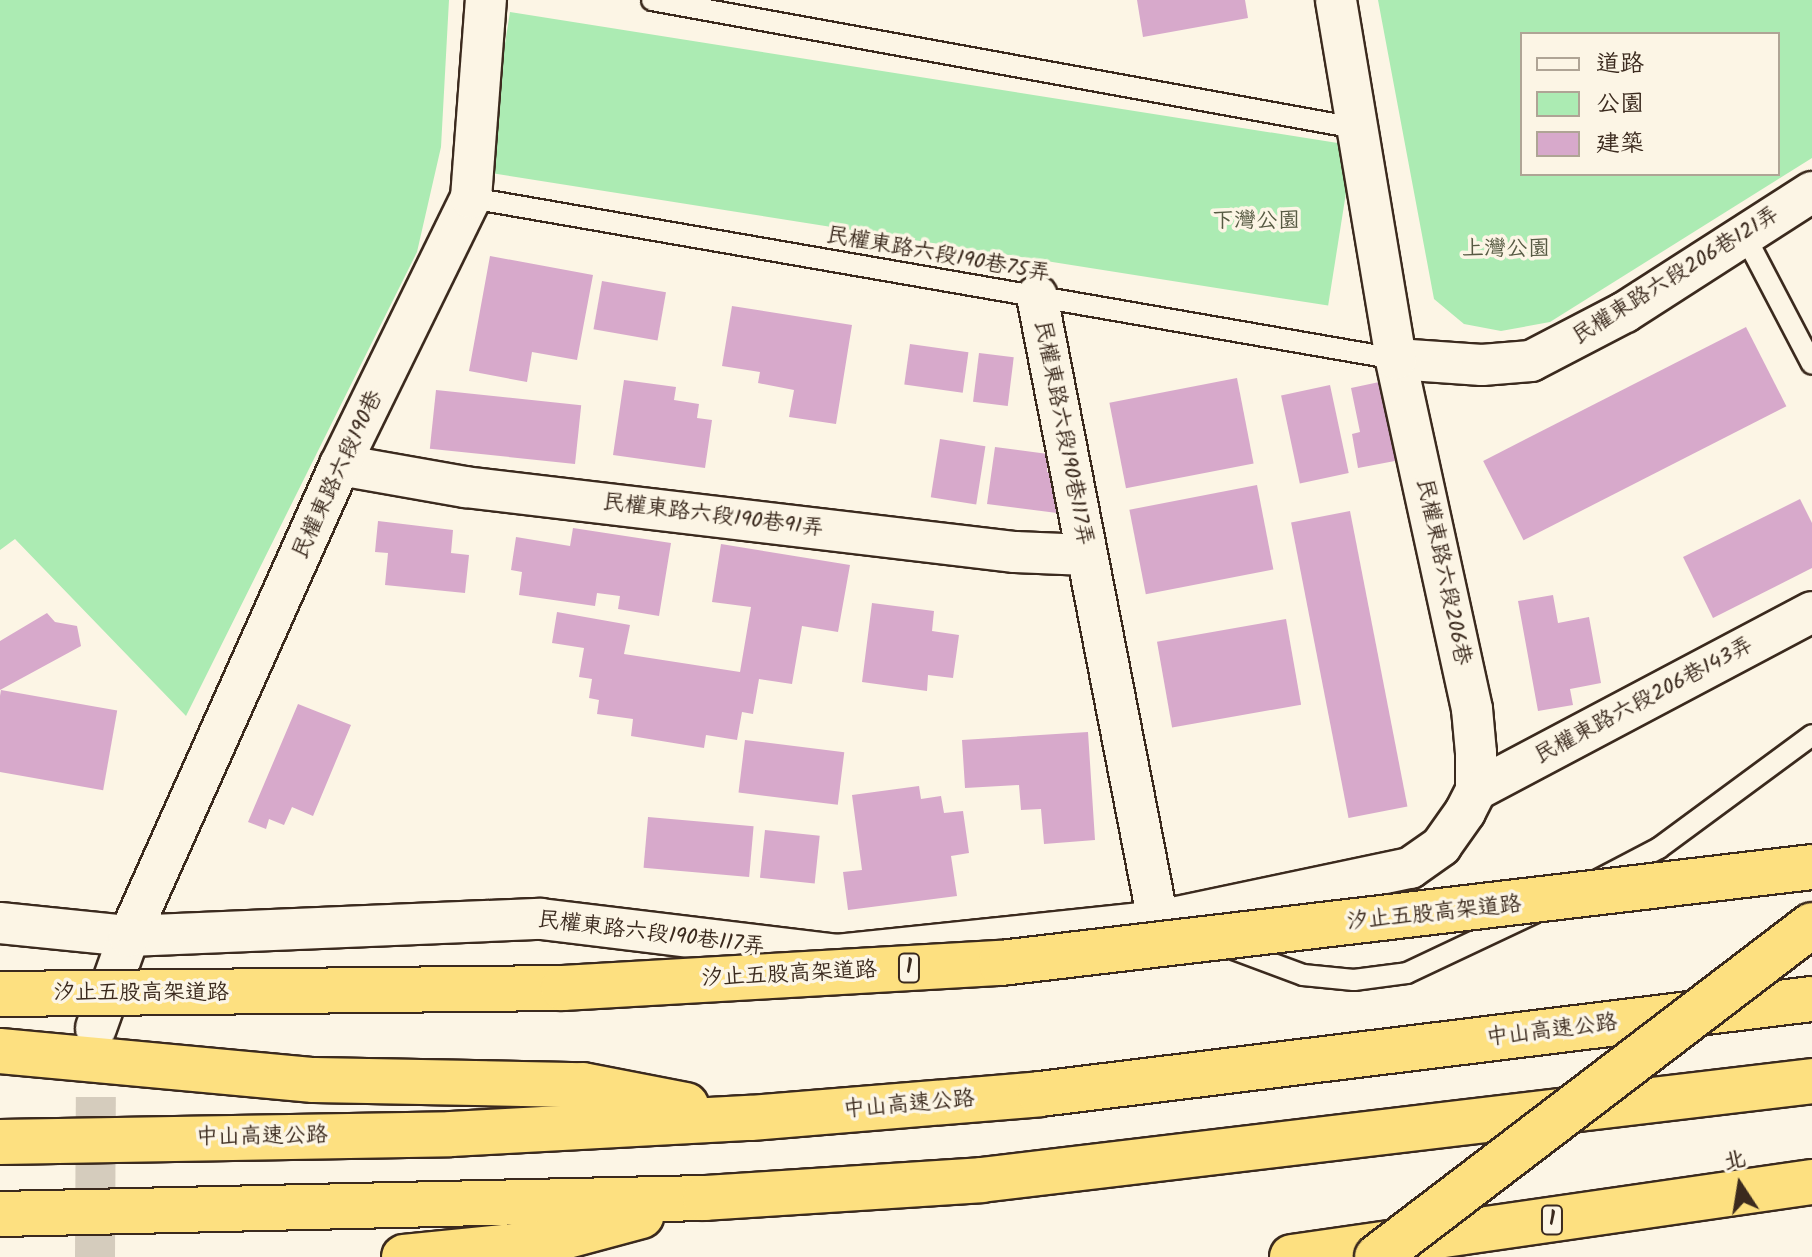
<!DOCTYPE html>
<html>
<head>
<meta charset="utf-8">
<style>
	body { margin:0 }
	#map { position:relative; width:1812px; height:1257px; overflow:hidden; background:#fcf5e5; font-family:Kalam,"LXGW WenKai TC",sans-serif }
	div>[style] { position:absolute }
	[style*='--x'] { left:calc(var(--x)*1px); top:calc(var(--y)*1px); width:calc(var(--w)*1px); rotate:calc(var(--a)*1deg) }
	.green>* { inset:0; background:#acebb3; transform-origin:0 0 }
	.building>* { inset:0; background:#d7a9cb; transform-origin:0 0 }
	.street-tunnel>* { height:40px; margin-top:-20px; transform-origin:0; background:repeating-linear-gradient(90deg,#d5ccbd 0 40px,transparent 0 60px) }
	.roads { filter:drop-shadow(2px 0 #3b2a1e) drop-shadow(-2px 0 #3b2a1e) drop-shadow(0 2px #3b2a1e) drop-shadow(0 -2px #3b2a1e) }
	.lane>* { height:20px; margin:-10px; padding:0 10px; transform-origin:10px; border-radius:10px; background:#fcf5e5 }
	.street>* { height:40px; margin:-20px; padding:0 20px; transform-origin:20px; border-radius:20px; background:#fcf5e5 }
	.highway>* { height:44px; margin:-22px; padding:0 22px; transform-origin:22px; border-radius:22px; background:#fde080 }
	.bridges { filter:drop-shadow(2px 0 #3b2a1e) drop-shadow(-2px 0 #3b2a1e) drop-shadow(0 2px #3b2a1e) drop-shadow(0 -2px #3b2a1e) }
	.highway-bridge>* { height:44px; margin:-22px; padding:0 22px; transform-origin:22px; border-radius:22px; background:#fde080 }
	span { translate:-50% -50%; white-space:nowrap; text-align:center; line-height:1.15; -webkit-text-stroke:7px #fcf5e5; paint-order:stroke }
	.shield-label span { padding:2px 6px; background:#fcf5e5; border:2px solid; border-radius:6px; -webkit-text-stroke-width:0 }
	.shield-label { font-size:20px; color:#3b2a1e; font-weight:700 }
	.park-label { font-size:22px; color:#575a43 }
	.street-label { font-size:22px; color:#3b2a1e }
	.legend { position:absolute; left:1520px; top:32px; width:260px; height:144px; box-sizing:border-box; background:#fcf5e5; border:2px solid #afa495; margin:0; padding:10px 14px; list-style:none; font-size:24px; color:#3b2a1e }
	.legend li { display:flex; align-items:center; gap:16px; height:40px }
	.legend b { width:40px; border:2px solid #afa495 }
	.north { position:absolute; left:1700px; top:1145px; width:80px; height:80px; -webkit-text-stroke:6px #fcf5e5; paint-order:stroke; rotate:348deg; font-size:22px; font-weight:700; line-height:32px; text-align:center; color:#3b2a1e }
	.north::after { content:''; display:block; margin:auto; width:28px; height:36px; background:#3b2a1e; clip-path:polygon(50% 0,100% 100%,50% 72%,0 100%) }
</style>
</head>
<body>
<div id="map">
	<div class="green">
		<i style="clip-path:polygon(0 0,449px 0,441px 147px,417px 252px,186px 716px,15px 539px,0 550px)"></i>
		<i style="clip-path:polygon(evenodd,1378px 0,1812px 0,1812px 158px,1550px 322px,1501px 331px,1464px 324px,1434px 299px,1378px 0,1522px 34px,1778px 34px,1778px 174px,1522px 174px,1522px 34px)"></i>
		<i style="left:510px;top:12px;width:854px;height:162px;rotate:9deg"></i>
	</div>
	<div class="building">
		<i style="clip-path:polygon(1137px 0,1245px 0,1248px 18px,1143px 37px)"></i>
		<i style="clip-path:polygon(490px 256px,593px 275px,577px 360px,532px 352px,527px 382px,469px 371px)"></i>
		<i style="left:602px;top:281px;width:65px;height:49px;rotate:10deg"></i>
		<i style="clip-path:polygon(732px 306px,852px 325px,836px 424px,789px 417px,794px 390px,758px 383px,760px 372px,722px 366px)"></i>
		<i style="left:1746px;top:327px;width:89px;height:295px;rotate:63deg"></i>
		<i style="left:910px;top:344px;width:59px;height:41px;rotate:8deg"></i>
		<i style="left:979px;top:353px;width:35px;height:49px;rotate:7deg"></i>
		<i style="left:1237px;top:378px;width:87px;height:130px;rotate:79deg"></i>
		<i style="clip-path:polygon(624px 380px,676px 387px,674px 400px,699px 404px,697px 418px,712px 420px,705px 468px,613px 455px)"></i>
		<i style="clip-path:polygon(1384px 381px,1400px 460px,1358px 468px,1352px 434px,1360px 432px,1351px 388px)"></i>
		<i style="left:1330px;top:385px;width:90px;height:50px;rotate:78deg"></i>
		<i style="left:436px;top:390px;width:146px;height:59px;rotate:6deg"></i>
		<i style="left:940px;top:439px;width:46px;height:59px;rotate:9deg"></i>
		<i style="clip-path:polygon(995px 447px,1048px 454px,1047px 472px,1062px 473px,1057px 513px,987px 504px)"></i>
		<i style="left:1257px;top:485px;width:86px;height:130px;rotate:79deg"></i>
		<i style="clip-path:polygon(1800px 499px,1812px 523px,1812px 568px,1713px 618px,1683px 557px)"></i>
		<i style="left:1350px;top:511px;width:301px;height:60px;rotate:79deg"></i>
		<i style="clip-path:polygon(378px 521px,453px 530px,451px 553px,469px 555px,465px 593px,385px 585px,388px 553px,375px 552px)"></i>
		<i style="clip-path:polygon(573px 528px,671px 543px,659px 616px,618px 609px,620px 596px,597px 593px,595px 606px,519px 595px,522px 572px,511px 570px,516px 537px,570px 546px)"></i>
		<i style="clip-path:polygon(721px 544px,850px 565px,838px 632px,802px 626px,792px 684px,759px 679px,753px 714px,742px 712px,737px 740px,706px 735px,704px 748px,631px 736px,633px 719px,597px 714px,599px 700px,589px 698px,592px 679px,579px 677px,584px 648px,552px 643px,557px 612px,630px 625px,624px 654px,740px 672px,751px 607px,712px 602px)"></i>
		<i style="clip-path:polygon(1553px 595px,1558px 623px,1589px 617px,1601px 683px,1570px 689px,1573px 705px,1538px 711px,1518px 601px)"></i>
		<i style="clip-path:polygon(872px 603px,934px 611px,932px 631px,959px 635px,953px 678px,928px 675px,927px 691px,862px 682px)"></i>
		<i style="clip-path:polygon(47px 613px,55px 622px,77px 626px,81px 646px,0 690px,0 641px)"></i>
		<i style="left:1286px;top:619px;width:87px;height:131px;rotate:80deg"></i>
		<i style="left:1px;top:690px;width:118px;height:81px;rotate:10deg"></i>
		<i style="clip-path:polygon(298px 704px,351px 725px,313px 816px,292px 807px,284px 825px,269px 819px,266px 829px,248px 822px)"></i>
		<i style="clip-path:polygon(1088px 732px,1095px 840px,1044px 844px,1041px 809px,1021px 810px,1019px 785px,965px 788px,962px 740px)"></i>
		<i style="left:745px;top:740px;width:100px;height:53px;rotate:7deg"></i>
		<i style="clip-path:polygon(919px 786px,921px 799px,941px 796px,944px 813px,963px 811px,969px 853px,951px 856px,957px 896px,848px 910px,843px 872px,862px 870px,852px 795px)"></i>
		<i style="left:648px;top:817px;width:106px;height:51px;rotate:5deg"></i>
		<i style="left:765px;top:830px;width:55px;height:48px;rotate:6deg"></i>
	</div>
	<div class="street-tunnel">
		<i style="--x:95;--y:1257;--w:229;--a:-89.7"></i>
	</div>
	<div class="roads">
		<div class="lane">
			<i style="--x:652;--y:0;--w:721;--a:10.31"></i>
			<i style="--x:471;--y:198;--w:939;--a:9.87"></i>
			<i style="--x:1745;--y:236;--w:144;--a:62.4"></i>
			<i style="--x:1598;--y:880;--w:69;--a:-27.7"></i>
			<i style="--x:1659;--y:848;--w:190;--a:-36.4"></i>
			<i style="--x:1225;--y:946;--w:83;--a:20.4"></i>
			<i style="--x:1303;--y:975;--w:51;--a:5.6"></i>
			<i style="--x:1354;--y:980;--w:53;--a:-7.5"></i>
			<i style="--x:1407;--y:973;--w:140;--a:-25.3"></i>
		</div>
		<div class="street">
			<i style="--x:1037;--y:296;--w:637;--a:79.04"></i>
			<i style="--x:1396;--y:359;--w:86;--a:4"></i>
			<i style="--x:1482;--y:365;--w:49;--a:-4.7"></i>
			<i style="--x:1531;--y:361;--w:106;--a:-27.5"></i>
			<i style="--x:1625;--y:312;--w:222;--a:-32.7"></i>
			<i style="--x:340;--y:465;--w:127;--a:10"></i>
			<i style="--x:465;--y:487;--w:554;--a:6.74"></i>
			<i style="--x:1015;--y:552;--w:72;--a:2.4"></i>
			<i style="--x:1476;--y:790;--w:380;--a:-27.9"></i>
			<i style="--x:0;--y:923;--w:130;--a:5.8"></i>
			<i style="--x:129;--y:936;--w:412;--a:-2.4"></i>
			<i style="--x:541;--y:919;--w:298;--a:6.9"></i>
			<i style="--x:837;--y:955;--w:323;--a:-6"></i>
			<i style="--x:1158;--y:921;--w:258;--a:-11.9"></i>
			<i style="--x:1410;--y:868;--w:38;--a:-35"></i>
			<i style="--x:1441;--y:846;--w:42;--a:-54.8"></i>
			<i style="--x:1465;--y:812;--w:25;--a:-63"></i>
			<i style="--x:1476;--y:790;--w:37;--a:-90"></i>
			<i style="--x:1476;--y:753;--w:44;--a:-95.2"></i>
			<i style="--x:1472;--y:709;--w:358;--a:-102.3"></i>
			<i style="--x:1396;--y:359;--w:364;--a:-99.5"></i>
			<i style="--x:96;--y:1028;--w:98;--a:-70.3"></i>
			<i style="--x:129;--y:936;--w:516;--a:-65.87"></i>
			<i style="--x:340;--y:465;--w:297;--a:-63.9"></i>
			<i style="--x:471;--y:198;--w:199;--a:-85.7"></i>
		</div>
		<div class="highway">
			<i style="--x:0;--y:1051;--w:315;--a:5.3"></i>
			<i style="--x:314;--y:1080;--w:269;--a:1.1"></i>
			<i style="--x:583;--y:1085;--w:105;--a:11"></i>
			<i style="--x:0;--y:1142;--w:451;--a:-1"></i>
			<i style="--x:451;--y:1134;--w:300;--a:-3.1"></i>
			<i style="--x:751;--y:1118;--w:290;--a:-4.7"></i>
			<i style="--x:1040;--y:1094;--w:778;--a:-7.02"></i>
			<i style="--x:0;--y:1214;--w:705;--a:-1.3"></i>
			<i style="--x:705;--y:1198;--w:277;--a:-3.7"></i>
			<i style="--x:981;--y:1180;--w:837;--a:-6.79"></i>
			<i style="--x:404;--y:1257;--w:138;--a:-5.8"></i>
			<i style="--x:541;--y:1243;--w:104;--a:-15.1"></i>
			<i style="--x:1292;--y:1257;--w:525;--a:-8.21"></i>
		</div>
	</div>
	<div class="bridges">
		<div class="highway-bridge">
			<i style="--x:0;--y:994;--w:563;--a:-0.61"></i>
			<i style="--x:563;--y:988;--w:439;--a:-3.3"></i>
			<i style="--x:1001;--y:963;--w:817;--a:-6.75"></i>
			<i style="--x:1377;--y:1257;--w:547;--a:-37.35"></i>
		</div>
	</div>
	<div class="shield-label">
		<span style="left:909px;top:968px">1</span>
		<span style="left:1552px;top:1220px">1</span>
	</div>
	<div class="park-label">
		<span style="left:1256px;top:222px">下灣公園</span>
		<span style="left:1506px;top:250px">上灣公園</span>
	</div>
	<div class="street-label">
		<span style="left:938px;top:255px;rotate:10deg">民權東路六段190巷75弄</span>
		<span style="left:1676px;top:276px;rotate:-32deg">民權東路六段206巷121弄</span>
		<span style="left:1063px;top:433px;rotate:79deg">民權東路六段190巷117弄</span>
		<span style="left:338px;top:475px;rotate:-65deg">民權東路六段190巷</span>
		<span style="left:713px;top:516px;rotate:7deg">民權東路六段190巷91弄</span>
		<span style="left:1443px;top:572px;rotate:78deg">民權東路六段206巷</span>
		<span style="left:1644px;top:701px;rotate:-28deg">民權東路六段206巷143弄</span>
		<span style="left:1434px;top:914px;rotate:-6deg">汐止五股高架道路</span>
		<span style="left:651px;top:934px;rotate:7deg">民權東路六段190巷117弄</span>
		<span style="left:789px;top:975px;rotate:-3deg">汐止五股高架道路</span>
		<span style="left:141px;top:994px">汐止五股高架道路</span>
		<span style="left:1552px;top:1031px;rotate:-7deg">中山高速公路</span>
		<span style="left:909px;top:1105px;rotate:-5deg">中山高速公路</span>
		<span style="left:262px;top:1137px;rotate:-1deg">中山高速公路</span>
	</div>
	<ul class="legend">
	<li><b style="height:10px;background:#fcf5e5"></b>道路</li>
	<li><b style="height:22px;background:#acebb3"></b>公園</li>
	<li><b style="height:22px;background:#d7a9cb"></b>建築</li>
	</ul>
	<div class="north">北</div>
</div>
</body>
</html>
